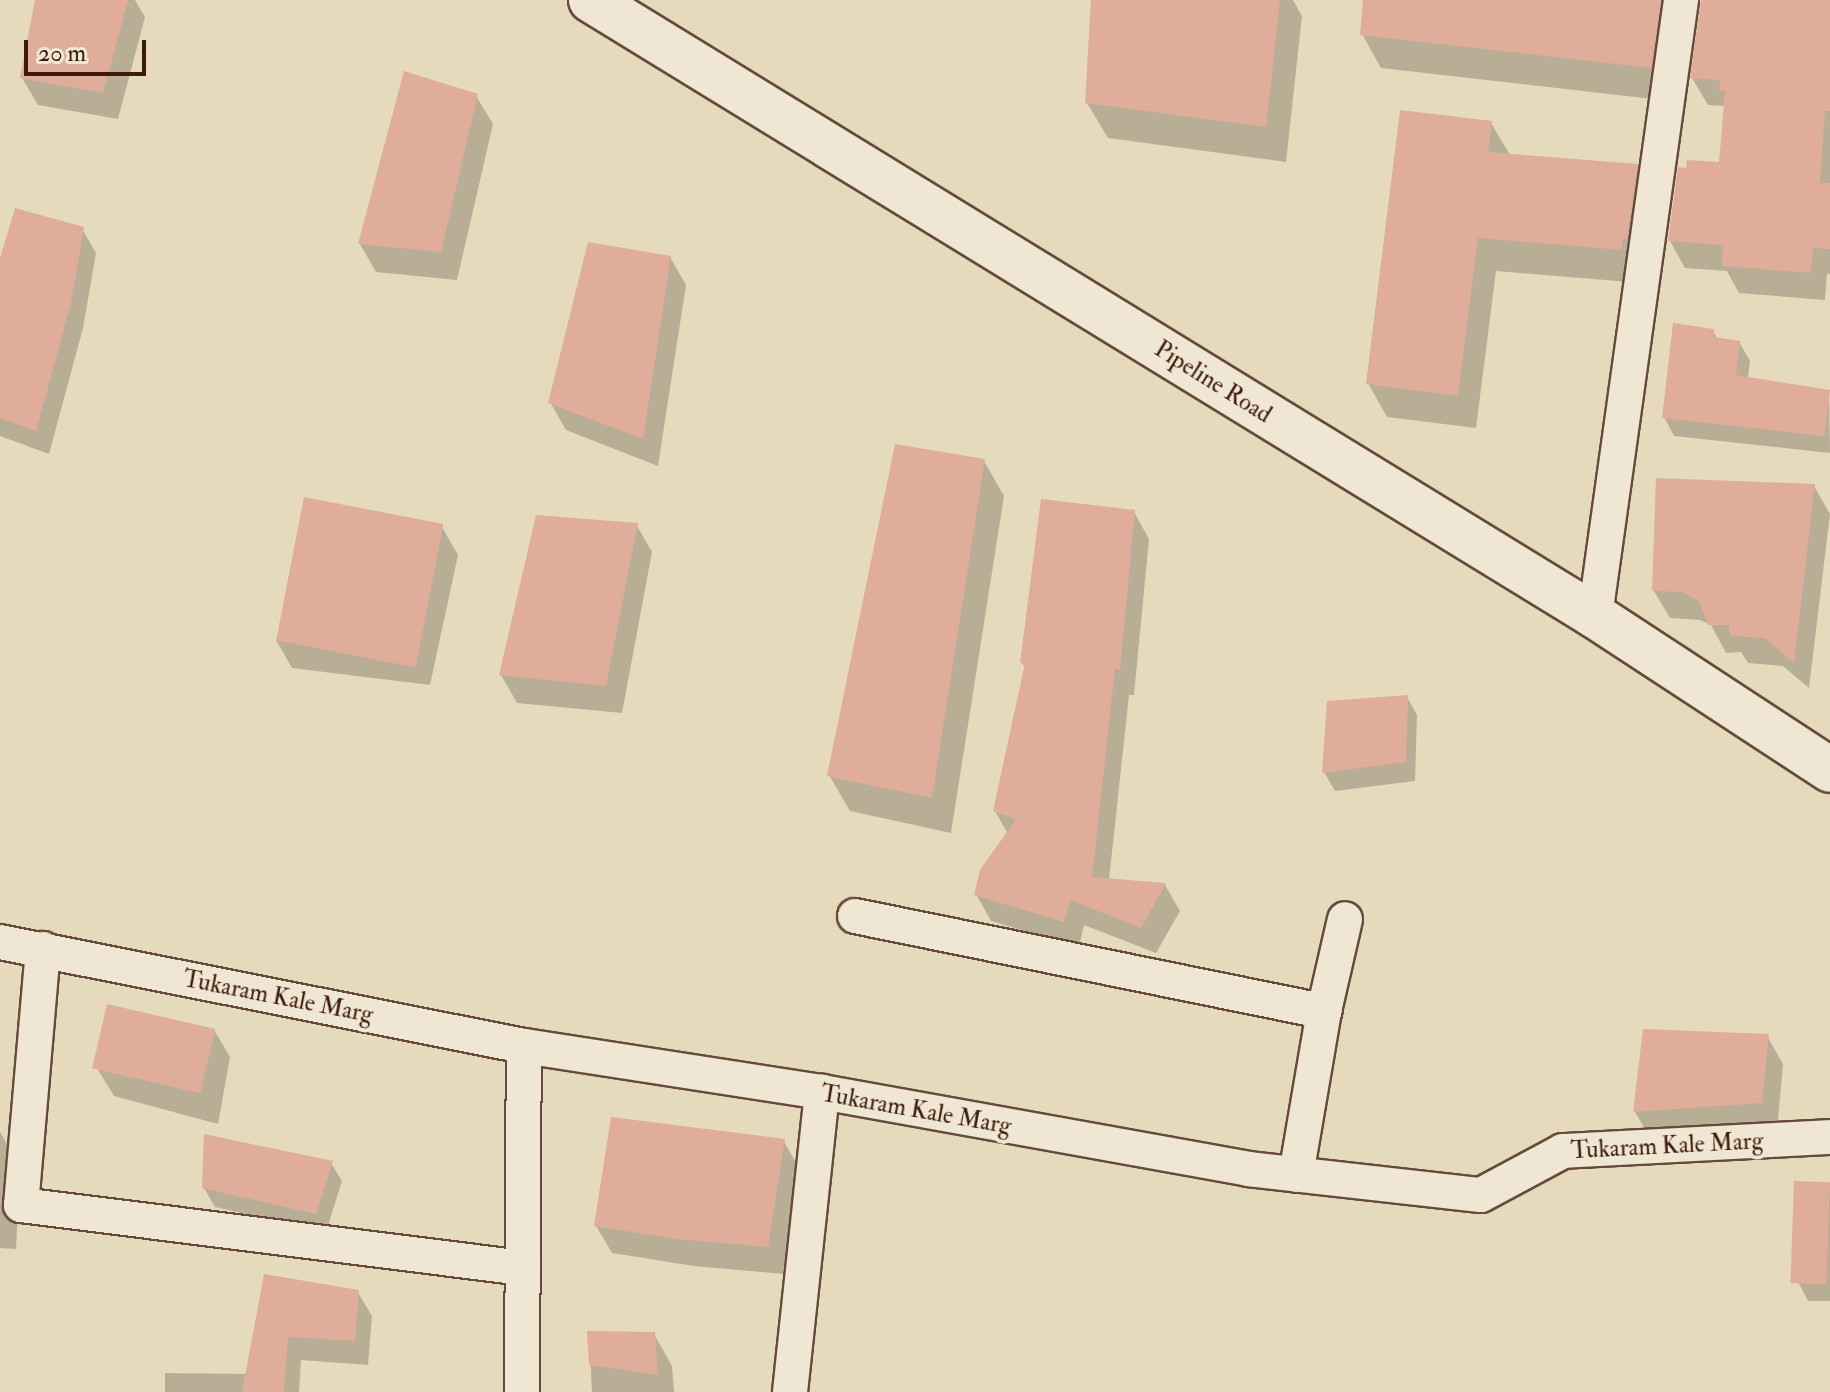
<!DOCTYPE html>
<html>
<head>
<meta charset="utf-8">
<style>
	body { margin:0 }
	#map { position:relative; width:1830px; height:1392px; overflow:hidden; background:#e6dabc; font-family:"IM FELL Double Pica",serif }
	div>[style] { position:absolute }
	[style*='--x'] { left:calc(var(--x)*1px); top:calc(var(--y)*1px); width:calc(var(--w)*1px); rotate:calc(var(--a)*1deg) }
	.shadow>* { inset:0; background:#0003 }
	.building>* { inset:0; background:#dfad9a; transform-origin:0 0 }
	.roads { filter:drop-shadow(2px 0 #674a39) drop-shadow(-2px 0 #674a39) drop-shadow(0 2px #674a39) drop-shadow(0 -2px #674a39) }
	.street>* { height:34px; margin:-17px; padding:0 17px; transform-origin:17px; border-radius:17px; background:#efe7d3 }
	.secondary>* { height:44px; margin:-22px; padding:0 22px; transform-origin:22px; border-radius:22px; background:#efe7d3 }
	span { translate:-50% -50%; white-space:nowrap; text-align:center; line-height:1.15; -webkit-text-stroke:8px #efe7d3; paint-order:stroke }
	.street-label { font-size:24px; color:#3d1a0d }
	.scale { position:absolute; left:24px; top:40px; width:122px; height:36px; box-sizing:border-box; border:4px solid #3d1a0d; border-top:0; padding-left:10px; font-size:24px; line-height:28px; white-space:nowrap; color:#3d1a0d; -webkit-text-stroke:6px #efe7d3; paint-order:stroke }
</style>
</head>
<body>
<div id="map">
	<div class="shadow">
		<i style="clip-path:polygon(37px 0,135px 0,145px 17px,118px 119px,38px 105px,22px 78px)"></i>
		<i style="clip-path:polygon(1093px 0,1293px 0,1302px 16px,1286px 162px,1108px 138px,1087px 103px)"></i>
		<i style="clip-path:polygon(1365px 0,1672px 0,1670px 101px,1381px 68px,1362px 34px)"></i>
		<i style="clip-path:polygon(1702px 0,1830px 0,1830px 274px,1827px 274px,1825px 300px,1739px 293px,1727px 271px,1685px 268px,1670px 241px,1721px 164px,1725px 106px,1708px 105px,1692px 78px)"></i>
		<i style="clip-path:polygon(476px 96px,493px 124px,457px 280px,376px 272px,360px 244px)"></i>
		<i style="clip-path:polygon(1491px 123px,1510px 155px,1637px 166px,1656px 199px,1641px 283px,1496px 271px,1476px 428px,1387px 417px,1368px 383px)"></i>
		<i style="clip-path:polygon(82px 229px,96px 253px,83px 328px,49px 454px,0 436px,0 262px)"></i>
		<i style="clip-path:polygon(670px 257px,686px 285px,658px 466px,566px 430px,550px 402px)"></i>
		<i style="clip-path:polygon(1713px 331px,1718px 340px,1739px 342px,1750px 361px,1748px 379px,1829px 392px,1830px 453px,1674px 436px,1664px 417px)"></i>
		<i style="clip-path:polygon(984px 461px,1004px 496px,951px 833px,850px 811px,829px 775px)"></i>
		<i style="clip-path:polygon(1814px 486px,1830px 514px,1809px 688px,1783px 666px,1748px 663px,1741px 652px,1726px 653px,1711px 625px,1700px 620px,1670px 618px,1654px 591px)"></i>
		<i style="clip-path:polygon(1134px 512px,1149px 539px,1134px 695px,1129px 695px,1109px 880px,1165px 885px,1180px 911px,1156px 953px,1084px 925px,1079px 947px,991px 921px,976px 894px,1008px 834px,995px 811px,1026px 670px,1022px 662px)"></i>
		<i style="clip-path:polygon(636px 524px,652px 552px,622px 713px,517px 703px,501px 675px)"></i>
		<i style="clip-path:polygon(442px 527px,458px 555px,430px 685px,292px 668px,276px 640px)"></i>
		<i style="clip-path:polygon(1407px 697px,1417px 715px,1415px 781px,1335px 791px,1324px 772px)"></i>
		<i style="clip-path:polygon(214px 1030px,230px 1057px,218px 1124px,114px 1096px,97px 1068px)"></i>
		<i style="clip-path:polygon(1767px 1036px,1783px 1064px,1777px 1131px,1651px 1139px,1635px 1112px)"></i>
		<i style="clip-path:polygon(0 1132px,20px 1166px,16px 1249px,0 1248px)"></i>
		<i style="clip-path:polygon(783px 1140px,799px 1168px,783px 1274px,694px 1266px,612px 1253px,596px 1226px)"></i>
		<i style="clip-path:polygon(331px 1163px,342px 1181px,326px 1232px,215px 1207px,204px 1188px)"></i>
		<i style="clip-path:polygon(1830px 1184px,1830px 1301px,1808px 1301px,1798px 1282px)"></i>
		<i style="clip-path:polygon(265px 1276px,357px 1291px,372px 1316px,368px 1365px,301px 1360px,299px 1392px,165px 1392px,165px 1373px,247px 1374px)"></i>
		<i style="clip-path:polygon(589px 1333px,654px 1334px,672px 1366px,674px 1392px,592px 1392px)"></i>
	</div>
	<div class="building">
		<i style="clip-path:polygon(35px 0,128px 0,103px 93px,20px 78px)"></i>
		<i style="clip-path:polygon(1091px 0,1280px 0,1266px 127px,1085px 103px)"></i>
		<i style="clip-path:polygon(1363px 0,1661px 0,1651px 68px,1360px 35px)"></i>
		<i style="clip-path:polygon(1701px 0,1830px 0,1830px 111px,1825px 111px,1820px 183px,1830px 183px,1830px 249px,1813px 248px,1811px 273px,1722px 266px,1723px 245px,1668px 241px,1678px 167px,1686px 168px,1687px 160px,1719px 162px,1725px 91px,1719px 91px,1720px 80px,1690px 78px)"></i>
		<i style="clip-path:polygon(404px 71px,478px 94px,441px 252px,358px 244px)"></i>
		<i style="clip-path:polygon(1400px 110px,1492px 121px,1488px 152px,1638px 164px,1627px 239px,1623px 238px,1622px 250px,1478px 238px,1458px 396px,1366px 384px)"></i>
		<i style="clip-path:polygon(15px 208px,84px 227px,71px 303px,36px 431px,0 418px,0 258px)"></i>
		<i style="clip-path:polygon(588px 242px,671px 256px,643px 439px,548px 403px)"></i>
		<i style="clip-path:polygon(1673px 323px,1714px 329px,1714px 337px,1740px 341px,1736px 375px,1830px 390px,1824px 436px,1662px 418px)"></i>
		<i style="clip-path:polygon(895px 444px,985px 459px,932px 798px,827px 776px)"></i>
		<i style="clip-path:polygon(1656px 478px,1815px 484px,1794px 663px,1765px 638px,1730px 636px,1729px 625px,1708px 625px,1699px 601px,1682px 592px,1652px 591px)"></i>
		<i style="left:304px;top:497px;width:142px;height:146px;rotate:11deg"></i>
		<i style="clip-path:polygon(1041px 499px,1135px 510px,1120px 670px,1115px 669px,1092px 877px,1166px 883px,1141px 928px,1070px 900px,1064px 922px,974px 895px,980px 870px,1016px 819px,993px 811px,1025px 663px,1020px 663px)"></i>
		<i style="clip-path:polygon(536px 515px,638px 523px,606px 686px,499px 675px)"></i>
		<i style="clip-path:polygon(1408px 695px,1406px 762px,1322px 773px,1327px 701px)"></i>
		<i style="left:107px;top:1004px;width:111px;height:66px;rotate:13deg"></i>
		<i style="clip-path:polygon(1643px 1029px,1769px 1034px,1762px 1103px,1633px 1112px)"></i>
		<i style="clip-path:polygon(611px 1117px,785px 1139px,768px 1247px,676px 1239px,594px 1226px)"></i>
		<i style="clip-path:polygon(204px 1134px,333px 1161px,316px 1214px,202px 1188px)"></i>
		<i style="left:1794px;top:1181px;width:36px;height:102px;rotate:2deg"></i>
		<i style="clip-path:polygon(264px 1274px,359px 1290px,355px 1341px,288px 1337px,284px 1392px,242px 1392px)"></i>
		<i style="clip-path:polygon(587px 1331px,655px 1332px,658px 1375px,589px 1365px)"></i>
	</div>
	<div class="roads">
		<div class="street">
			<i style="--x:1595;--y:616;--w:622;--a:-82.05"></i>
			<i style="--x:855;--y:916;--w:479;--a:11.5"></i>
			<i style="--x:1324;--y:1011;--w:166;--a:99.7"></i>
			<i style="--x:0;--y:942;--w:534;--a:11.23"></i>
			<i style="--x:524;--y:1046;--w:302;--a:8.8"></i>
			<i style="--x:822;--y:1092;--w:433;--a:10.2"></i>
			<i style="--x:1248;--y:1169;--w:234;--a:6.4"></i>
			<i style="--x:1481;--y:1195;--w:93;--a:-28.2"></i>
			<i style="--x:1563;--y:1151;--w:267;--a:-3"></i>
			<i style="--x:43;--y:949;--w:257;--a:94.9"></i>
			<i style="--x:21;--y:1205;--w:506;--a:7.15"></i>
			<i style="--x:1324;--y:1011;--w:94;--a:-77.1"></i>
			<i style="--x:522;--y:1392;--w:346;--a:-89.7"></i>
			<i style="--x:790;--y:1392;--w:302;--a:-83.9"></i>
		</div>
		<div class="secondary">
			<i style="--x:591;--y:0;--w:1178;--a:31.53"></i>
			<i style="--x:1595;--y:616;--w:281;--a:33.2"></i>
		</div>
	</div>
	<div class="street-label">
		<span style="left:1213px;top:382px;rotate:32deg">Pipeline Road</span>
		<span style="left:278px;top:997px;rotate:11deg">Tukaram Kale Marg</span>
		<span style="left:916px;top:1110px;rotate:10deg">Tukaram Kale Marg</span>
		<span style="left:1667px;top:1146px;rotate:-3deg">Tukaram Kale Marg</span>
	</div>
	<div class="scale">20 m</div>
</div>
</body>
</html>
